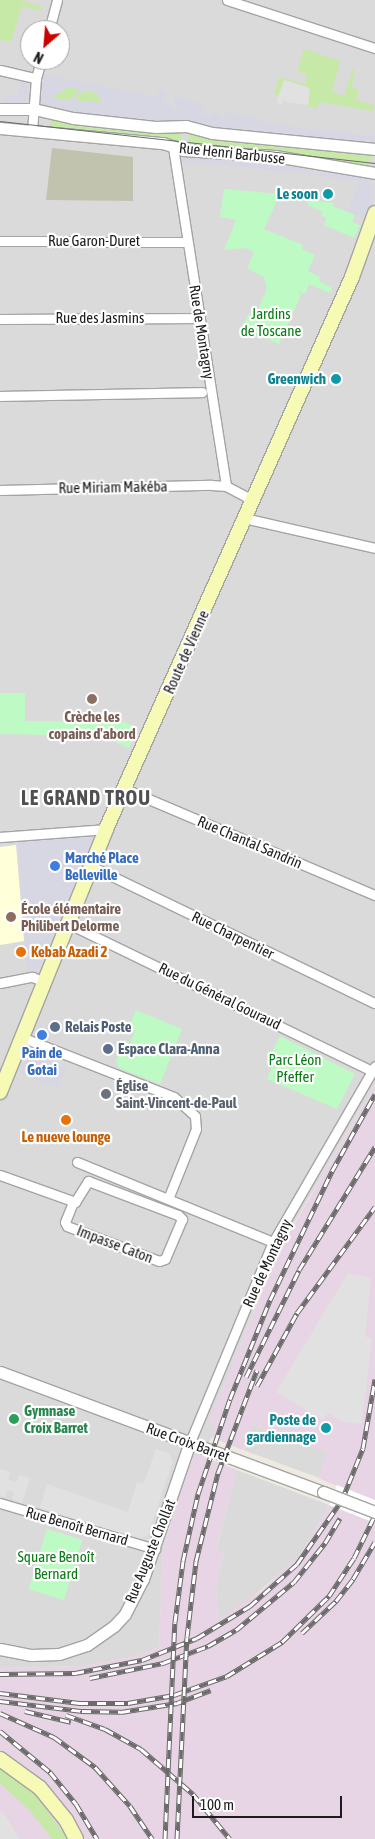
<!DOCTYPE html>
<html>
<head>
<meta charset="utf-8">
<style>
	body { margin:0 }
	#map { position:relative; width:375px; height:1839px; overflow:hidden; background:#eeeae2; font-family:"Asap Condensed",sans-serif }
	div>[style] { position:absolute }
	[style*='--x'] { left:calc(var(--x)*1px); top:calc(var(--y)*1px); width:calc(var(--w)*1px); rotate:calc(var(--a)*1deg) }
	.residential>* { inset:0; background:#dbdada; transform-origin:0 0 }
	.industrial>* { inset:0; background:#e7d4e4 }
	.education>* { inset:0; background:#ffffda }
	.construction>* { inset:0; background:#c2c3ae }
	.grass>* { inset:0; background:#c7e9a7 }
	.park>* { inset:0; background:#befac3; transform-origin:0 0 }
	.parking>* { inset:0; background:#e1e1e1 }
	.plaza>* { inset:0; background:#d7d7e4; transform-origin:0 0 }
	.pier>* { inset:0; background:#fff }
	.roads { filter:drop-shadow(1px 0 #a4a4a4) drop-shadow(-1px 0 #a4a4a4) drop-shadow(0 1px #a4a4a4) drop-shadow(0 -1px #a4a4a4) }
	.minor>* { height:9px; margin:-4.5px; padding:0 4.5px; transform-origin:4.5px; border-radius:4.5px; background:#fff }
	.tertiary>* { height:11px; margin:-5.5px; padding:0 5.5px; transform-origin:5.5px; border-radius:5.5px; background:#fff }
	.secondary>* { height:14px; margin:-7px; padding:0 7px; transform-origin:7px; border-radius:7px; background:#f6fab5 }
	.tram>* { height:1px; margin:-0.5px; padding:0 0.5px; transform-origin:0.5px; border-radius:0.5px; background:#6b6b6b }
	.rail>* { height:5px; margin-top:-2.5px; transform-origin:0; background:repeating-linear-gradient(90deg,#fff 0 9px,#6b6b6b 0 18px); box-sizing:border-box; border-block:1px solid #6b6b6b }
	.bridges { filter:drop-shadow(1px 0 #a4a4a4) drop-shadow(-1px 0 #a4a4a4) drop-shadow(0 1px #a4a4a4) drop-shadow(0 -1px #a4a4a4) }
	.tertiary-bridge>* { height:11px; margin:-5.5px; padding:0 5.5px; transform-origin:5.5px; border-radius:5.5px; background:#fff }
	.dots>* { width:14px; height:14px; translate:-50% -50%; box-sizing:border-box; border:2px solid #fff; border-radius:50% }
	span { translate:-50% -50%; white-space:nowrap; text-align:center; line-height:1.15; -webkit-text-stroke:4.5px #fff; paint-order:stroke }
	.street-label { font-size:15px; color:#1d1d1d }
	.culture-label { font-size:15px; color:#0d838f; font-weight:700 }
	.right { translate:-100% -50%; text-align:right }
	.park-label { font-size:15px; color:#0a7b15 }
	.education-label { font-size:15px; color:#785e54; font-weight:700 }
	.left { translate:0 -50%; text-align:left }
	.shop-label { font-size:15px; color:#366cbe; font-weight:700 }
	.food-label { font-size:15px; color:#c56008; font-weight:700 }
	.service-label { font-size:15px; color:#4e5e75; font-weight:700 }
	.worship-label { font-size:15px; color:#5b616d; font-weight:700 }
	.leisure-label { font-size:15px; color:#27864d; font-weight:700 }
	.district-label { font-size:20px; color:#505050; font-weight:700; letter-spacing:1px }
	.north { position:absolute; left:20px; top:20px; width:50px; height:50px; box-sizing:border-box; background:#fff; border:1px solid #a5a5a5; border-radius:50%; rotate:207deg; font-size:14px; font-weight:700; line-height:20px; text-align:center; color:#1d1d1d }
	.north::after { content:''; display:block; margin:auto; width:18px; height:22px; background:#c90200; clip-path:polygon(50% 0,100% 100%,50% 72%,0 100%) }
	.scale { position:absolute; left:192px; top:1796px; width:150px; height:22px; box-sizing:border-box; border:2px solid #1d1d1d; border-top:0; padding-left:6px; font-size:15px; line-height:18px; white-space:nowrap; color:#1d1d1d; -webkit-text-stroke:4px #fff; paint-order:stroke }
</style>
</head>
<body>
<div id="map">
	<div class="residential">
		<i style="clip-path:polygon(evenodd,0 0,375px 0,375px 1085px,278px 1251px,209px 1423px,215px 1426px,204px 1457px,193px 1457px,163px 1548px,159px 1647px,137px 1656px,84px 1666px,0 1668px,0 0,30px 30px,60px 30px,60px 60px,30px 60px,30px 30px)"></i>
		<i style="left:253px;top:1425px;width:80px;height:27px;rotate:20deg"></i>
		<i style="clip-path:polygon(237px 1470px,329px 1505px,302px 1552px,287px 1567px,243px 1605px,218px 1621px,216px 1587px,224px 1552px,216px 1550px)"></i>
	</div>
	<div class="industrial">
		<i style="clip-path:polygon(375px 1085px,375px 1839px,0 1839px,0 1668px,84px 1666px,137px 1656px,159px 1647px,163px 1548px,193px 1457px,199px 1455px,237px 1470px,216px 1549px,224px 1551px,216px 1587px,218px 1620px,261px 1591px,302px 1552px,329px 1505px,337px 1486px,318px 1478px,327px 1453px,254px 1425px,243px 1450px,210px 1437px,215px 1426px,208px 1423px,279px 1251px)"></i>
	</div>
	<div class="education">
		<i style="clip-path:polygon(16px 845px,24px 941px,0 945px,0 847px)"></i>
	</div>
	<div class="construction">
		<i style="clip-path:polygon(52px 148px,133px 157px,133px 201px,46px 200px)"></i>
	</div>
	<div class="grass">
		<i style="clip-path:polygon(0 0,21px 0,43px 7px,42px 11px,22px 6px,11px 42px,0 40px)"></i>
		<i style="clip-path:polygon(304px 49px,340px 61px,332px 92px,344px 96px,353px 69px,355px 70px,352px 88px,359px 90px,356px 100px,375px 106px,373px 111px,319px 102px,318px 108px,308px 107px,310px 88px,284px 80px,279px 96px,274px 94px,279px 77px,305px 84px,307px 75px,297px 71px)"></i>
		<i style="clip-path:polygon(69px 87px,82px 90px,69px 100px,50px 98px)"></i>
		<i style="clip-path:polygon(85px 90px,97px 93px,102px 104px,73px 100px)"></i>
		<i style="clip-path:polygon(51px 116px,182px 130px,180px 145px,50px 128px)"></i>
		<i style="clip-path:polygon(189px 131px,374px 152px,367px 167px,318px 157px,208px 145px,187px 146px)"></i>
		<i style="clip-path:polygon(0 1769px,30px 1788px,68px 1839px,52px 1839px,31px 1812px,0 1783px)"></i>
	</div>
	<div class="park">
		<i style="clip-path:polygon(224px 189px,280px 194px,264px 229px,303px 245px,302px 249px,315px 255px,308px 271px,320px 277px,319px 281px,332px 288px,330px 293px,309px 284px,305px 294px,297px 290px,301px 295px,279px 344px,242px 328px,249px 313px,255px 316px,267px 289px,264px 277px,247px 268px,254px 252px,245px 248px,224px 250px,236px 220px,220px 217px)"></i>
		<i style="clip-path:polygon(308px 200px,334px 203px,332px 206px,355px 215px,352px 222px,360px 225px,354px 238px,324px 225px,327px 218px,321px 216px,323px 212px,308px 205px)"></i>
		<i style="clip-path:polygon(0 693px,25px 693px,25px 721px,124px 722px,138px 727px,129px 748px,101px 736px,0 734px)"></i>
		<i style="clip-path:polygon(136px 1010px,182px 1029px,160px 1084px,119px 1068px,116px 1061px,124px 1040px,130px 1043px,135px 1031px,129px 1028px)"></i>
		<i style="clip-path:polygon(280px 1036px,355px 1074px,337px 1109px,267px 1079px,273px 1065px,269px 1062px,270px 1056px)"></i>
		<i style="left:47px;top:1529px;width:37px;height:63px;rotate:17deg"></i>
	</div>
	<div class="parking">
		<i style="clip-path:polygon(284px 80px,310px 88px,308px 105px,285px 102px,284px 98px,282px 104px,276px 103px)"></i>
		<i style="clip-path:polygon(348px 1273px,371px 1278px,365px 1337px,372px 1338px,362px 1424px,343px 1422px,328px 1413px,323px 1420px,276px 1392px)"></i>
		<i style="clip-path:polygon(156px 1449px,169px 1453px,173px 1461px,148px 1535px,140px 1539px,40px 1508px,47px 1484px,128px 1512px,137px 1482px,144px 1483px)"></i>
		<i style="clip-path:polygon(0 1469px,10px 1472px,8px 1479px,16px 1482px,19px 1475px,30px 1478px,22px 1503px,12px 1499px,14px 1492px,7px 1490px,5px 1497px,0 1496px)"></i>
		<i style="clip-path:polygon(0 1812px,3px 1812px,20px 1839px,0 1839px)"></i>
	</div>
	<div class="plaza">
		<i style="clip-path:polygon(evenodd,43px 74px,156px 97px,158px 90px,166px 92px,164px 99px,175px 110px,179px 105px,173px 103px,176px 96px,204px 105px,203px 114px,212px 115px,214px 108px,218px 110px,217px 116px,225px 117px,225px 110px,278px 125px,373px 136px,375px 133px,375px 144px,374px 141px,341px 143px,341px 140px,295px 137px,295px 134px,276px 131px,275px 134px,259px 133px,257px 129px,256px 132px,246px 131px,245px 128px,237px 127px,236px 130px,153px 122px,153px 119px,70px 113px,41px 105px,43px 74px,69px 87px,81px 90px,69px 100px,51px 98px,69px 87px,43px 74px,85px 90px,97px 93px,102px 103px,73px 100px,85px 90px)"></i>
		<i style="clip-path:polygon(0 75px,26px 83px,29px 90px,26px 100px,21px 103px,0 104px,0 100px,7px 98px,0 94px,18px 96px,21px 82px)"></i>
		<i style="clip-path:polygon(178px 154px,274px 163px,274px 160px,285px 166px,306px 168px,306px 172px,328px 174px,329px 171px,368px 179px,375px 189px,365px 220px,347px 211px,360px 181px,225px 165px,180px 162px,178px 165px)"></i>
		<i style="clip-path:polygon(89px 837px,95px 840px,87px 863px,85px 862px,39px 968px,27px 972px,18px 842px)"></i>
		<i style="left:28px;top:1052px;width:42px;height:22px;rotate:22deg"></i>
	</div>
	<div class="pier">
		<i style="clip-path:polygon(337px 1485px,375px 1500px,375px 1523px,329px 1505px)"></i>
	</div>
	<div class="roads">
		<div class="minor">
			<i style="--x:227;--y:0;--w:156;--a:18"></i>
			<i style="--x:49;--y:30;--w:31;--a:-75"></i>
			<i style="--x:0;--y:70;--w:37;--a:13"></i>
			<i style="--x:32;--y:131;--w:53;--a:-85.7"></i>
			<i style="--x:36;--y:78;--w:19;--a:-74"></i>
			<i style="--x:173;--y:147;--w:343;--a:81.1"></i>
			<i style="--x:0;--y:241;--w:187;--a:0.3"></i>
			<i style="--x:0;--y:319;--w:200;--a:-0.3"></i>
			<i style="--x:0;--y:396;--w:202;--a:-1.1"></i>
			<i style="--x:0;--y:490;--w:211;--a:-1.4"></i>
			<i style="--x:211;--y:485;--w:15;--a:4"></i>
			<i style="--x:226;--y:486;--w:30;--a:28"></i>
			<i style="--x:244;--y:518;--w:134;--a:12.9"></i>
			<i style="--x:125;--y:789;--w:272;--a:23"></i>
			<i style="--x:0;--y:837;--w:106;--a:-4.3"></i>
			<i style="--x:91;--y:866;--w:315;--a:25.8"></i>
			<i style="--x:67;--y:923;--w:339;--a:25.9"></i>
			<i style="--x:0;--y:983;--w:33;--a:-11"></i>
			<i style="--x:32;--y:977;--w:12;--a:20"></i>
			<i style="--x:21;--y:1037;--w:164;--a:21.4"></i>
			<i style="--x:174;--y:1097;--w:28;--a:42"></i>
			<i style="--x:195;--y:1116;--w:13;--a:86"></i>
			<i style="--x:196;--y:1129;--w:75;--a:111.8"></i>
			<i style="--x:77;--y:1162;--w:212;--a:22.2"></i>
			<i style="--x:0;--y:1175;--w:80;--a:19.8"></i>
			<i style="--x:75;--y:1202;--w:25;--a:-58"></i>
			<i style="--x:88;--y:1181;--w:96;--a:20.7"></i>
			<i style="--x:178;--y:1215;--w:6;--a:45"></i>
			<i style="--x:182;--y:1219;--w:43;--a:113"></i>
			<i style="--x:165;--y:1259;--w:6;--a:162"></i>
			<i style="--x:159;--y:1261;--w:98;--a:-159.2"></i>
			<i style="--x:67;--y:1226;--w:4;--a:-117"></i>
			<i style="--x:65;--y:1222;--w:22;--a:-68"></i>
			<i style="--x:190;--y:1442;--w:217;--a:-67.5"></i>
			<i style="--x:273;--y:1242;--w:203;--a:-59.9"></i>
			<i style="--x:0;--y:1503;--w:162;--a:16.5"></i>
		</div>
		<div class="tertiary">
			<i style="--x:0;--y:109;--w:34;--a:0"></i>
			<i style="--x:34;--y:109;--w:40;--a:13"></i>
			<i style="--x:73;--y:118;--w:83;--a:6.2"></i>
			<i style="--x:156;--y:127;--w:30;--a:-2"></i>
			<i style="--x:186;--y:126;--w:27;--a:15"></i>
			<i style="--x:212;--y:133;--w:164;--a:5.6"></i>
			<i style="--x:0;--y:128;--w:164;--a:5.3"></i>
			<i style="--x:163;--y:143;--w:21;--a:19"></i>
			<i style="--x:183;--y:150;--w:92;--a:3.7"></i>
			<i style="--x:275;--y:156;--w:101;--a:9.6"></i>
			<i style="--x:0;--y:1372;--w:345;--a:20.4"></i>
			<i style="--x:0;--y:1649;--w:32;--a:11"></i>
			<i style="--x:31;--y:1655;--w:28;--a:-2"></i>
			<i style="--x:59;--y:1654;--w:29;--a:-18"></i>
			<i style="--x:87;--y:1645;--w:33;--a:-35"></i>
			<i style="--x:114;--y:1626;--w:16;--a:-47"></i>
			<i style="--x:125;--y:1614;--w:39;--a:-63"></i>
			<i style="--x:143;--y:1579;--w:145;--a:-71.1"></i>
		</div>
		<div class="secondary">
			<i style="--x:0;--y:1092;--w:284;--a:-68"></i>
			<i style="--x:106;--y:829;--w:604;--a:-65.98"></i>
			<i style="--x:352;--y:277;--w:68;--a:-70.2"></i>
			<i style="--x:0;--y:1759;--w:49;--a:35.9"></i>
			<i style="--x:40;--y:1788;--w:41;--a:50.9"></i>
			<i style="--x:66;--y:1820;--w:21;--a:62"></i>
		</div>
	</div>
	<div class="tram">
		<i style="--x:0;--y:121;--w:377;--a:6.4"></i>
	</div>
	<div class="rail">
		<i style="--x:246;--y:1377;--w:119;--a:-63.6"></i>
		<i style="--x:299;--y:1270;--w:145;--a:-58.3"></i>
		<i style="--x:257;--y:1386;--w:83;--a:-61.3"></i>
		<i style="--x:297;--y:1313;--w:132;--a:-53.7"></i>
		<i style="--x:302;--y:1633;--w:47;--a:-43.3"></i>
		<i style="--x:336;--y:1601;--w:28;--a:-52"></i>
		<i style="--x:353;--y:1579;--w:43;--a:-59.3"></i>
		<i style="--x:0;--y:1674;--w:75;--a:-0.8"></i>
		<i style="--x:75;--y:1673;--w:68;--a:-11"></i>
		<i style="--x:142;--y:1660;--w:59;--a:-21.8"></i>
		<i style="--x:197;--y:1638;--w:62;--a:-31.1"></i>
		<i style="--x:250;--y:1606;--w:63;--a:-41.8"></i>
		<i style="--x:297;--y:1564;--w:78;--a:-54.9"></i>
		<i style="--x:342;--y:1500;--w:56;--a:-68"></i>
		<i style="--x:363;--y:1448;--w:70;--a:-80.1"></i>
		<i style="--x:90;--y:1678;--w:75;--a:-11.6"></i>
		<i style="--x:163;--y:1663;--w:48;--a:-20.7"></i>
		<i style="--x:208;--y:1646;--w:32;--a:-30"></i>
		<i style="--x:236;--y:1630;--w:75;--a:-39.6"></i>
		<i style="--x:294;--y:1582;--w:50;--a:-51.5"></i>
		<i style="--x:325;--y:1543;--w:29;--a:-59"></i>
		<i style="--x:0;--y:1693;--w:80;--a:7.2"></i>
		<i style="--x:79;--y:1703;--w:49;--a:0"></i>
		<i style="--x:128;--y:1703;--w:47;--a:-9.9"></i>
		<i style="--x:174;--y:1695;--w:56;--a:-19.7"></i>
		<i style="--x:227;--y:1676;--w:65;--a:-31.7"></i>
		<i style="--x:282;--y:1642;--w:66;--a:-44.4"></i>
		<i style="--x:329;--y:1596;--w:45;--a:-56.7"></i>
		<i style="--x:354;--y:1558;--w:48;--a:-64"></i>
		<i style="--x:0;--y:1701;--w:83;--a:7"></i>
		<i style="--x:82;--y:1711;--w:39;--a:1"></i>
		<i style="--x:121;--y:1712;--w:57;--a:-9.1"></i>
		<i style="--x:177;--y:1703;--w:36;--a:-21"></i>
		<i style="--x:25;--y:1711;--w:47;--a:13.4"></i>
		<i style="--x:0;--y:1713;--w:59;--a:24"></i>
		<i style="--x:54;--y:1737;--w:51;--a:36.2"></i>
		<i style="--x:95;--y:1767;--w:52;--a:48.1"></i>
		<i style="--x:130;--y:1806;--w:40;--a:56"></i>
		<i style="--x:66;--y:1715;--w:41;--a:19.7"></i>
		<i style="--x:105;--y:1729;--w:41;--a:29.1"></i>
		<i style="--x:141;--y:1749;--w:69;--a:40.9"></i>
		<i style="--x:193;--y:1794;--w:58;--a:50.6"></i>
		<i style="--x:0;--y:1731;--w:65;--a:39.4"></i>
		<i style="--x:50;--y:1772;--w:41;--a:50.9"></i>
		<i style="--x:76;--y:1804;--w:41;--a:59"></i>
		<i style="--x:165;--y:1839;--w:217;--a:-87.4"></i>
		<i style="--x:175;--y:1622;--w:62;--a:-82.5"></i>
		<i style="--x:183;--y:1561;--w:69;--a:-77.4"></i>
		<i style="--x:198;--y:1494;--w:100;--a:-71.4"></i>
		<i style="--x:230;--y:1399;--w:107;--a:-68"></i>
		<i style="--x:270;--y:1300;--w:143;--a:-64.3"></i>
		<i style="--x:332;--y:1171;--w:88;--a:-60.8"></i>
		<i style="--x:177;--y:1839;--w:202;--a:-87.2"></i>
		<i style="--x:187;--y:1637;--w:77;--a:-83.2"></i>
		<i style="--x:196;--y:1561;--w:91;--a:-76"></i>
		<i style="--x:218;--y:1473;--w:110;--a:-69.3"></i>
	</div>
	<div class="bridges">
		<div class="tertiary-bridge">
			<i style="--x:323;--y:1492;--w:56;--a:21"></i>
		</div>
	</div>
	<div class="dots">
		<i style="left:328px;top:194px;background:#0f9aa8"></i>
		<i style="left:336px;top:379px;background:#0f9aa8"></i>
		<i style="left:92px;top:699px;background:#8d6e63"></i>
		<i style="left:55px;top:866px;background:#3f7fe0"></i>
		<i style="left:11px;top:917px;background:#8d6e63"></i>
		<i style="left:21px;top:952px;background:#e8710a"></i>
		<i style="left:55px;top:1027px;background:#5c6f8a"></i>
		<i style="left:42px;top:1035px;background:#3f7fe0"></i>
		<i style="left:108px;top:1049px;background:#5c6f8a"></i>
		<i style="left:106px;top:1094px;background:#6b7280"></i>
		<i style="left:66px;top:1120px;background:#e8710a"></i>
		<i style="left:14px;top:1419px;background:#2e9e5b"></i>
		<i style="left:326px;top:1428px;background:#0f9aa8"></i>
	</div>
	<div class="street-label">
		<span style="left:232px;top:153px;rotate:6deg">Rue Henri Barbusse</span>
		<span style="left:94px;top:241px">Rue Garon-Duret</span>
		<span style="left:100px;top:318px">Rue des Jasmins</span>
		<span style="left:202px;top:332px;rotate:81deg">Rue de Montagny</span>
		<span style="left:113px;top:487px;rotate:-1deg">Rue Miriam Makéba</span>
		<span style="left:186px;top:652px;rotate:-66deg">Route de Vienne</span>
		<span style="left:250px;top:842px;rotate:23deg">Rue Chantal Sandrin</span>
		<span style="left:233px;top:935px;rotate:26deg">Rue Charpentier</span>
		<span style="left:220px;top:996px;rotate:26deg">Rue du Général Gouraud</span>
		<span style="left:115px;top:1244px;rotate:21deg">Impasse Caton</span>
		<span style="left:267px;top:1263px;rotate:-65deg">Rue de Montagny</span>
		<span style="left:188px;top:1442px;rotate:20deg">Rue Croix Barret</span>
		<span style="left:77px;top:1526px;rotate:16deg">Rue Benoît Bernard</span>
		<span style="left:150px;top:1551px;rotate:-68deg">Rue Auguste Chollat</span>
	</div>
	<div class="culture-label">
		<span class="right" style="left:318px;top:194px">Le soon</span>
		<span class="right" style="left:326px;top:379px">Greenwich</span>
		<span class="right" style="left:316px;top:1428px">Poste de<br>gardiennage</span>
	</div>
	<div class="park-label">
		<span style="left:271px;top:322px">Jardins<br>de Toscane</span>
		<span style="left:295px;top:1068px">Parc Léon<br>Pfeffer</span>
		<span style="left:56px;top:1565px">Square Benoît<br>Bernard</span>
	</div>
	<div class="education-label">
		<span style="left:92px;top:725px">Crèche les<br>copains d'abord</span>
		<span class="left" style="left:21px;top:917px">École élémentaire<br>Philibert Delorme</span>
	</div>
	<div class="shop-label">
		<span class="left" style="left:65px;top:866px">Marché Place<br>Belleville</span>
		<span style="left:42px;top:1061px">Pain de<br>Gotai</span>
	</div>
	<div class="food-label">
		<span class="left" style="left:31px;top:952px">Kebab Azadi 2</span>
		<span style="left:66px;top:1137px">Le nueve lounge</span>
	</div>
	<div class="service-label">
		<span class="left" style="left:65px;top:1027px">Relais Poste</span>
		<span class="left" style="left:118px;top:1049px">Espace Clara-Anna</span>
	</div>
	<div class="worship-label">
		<span class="left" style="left:116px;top:1094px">Église<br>Saint-Vincent-de-Paul</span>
	</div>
	<div class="leisure-label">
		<span class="left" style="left:24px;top:1419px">Gymnase<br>Croix Barret</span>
	</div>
	<div class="district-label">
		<span style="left:86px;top:797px">LE GRAND TROU</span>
	</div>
	<div class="north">N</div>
	<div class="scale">100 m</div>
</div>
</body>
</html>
